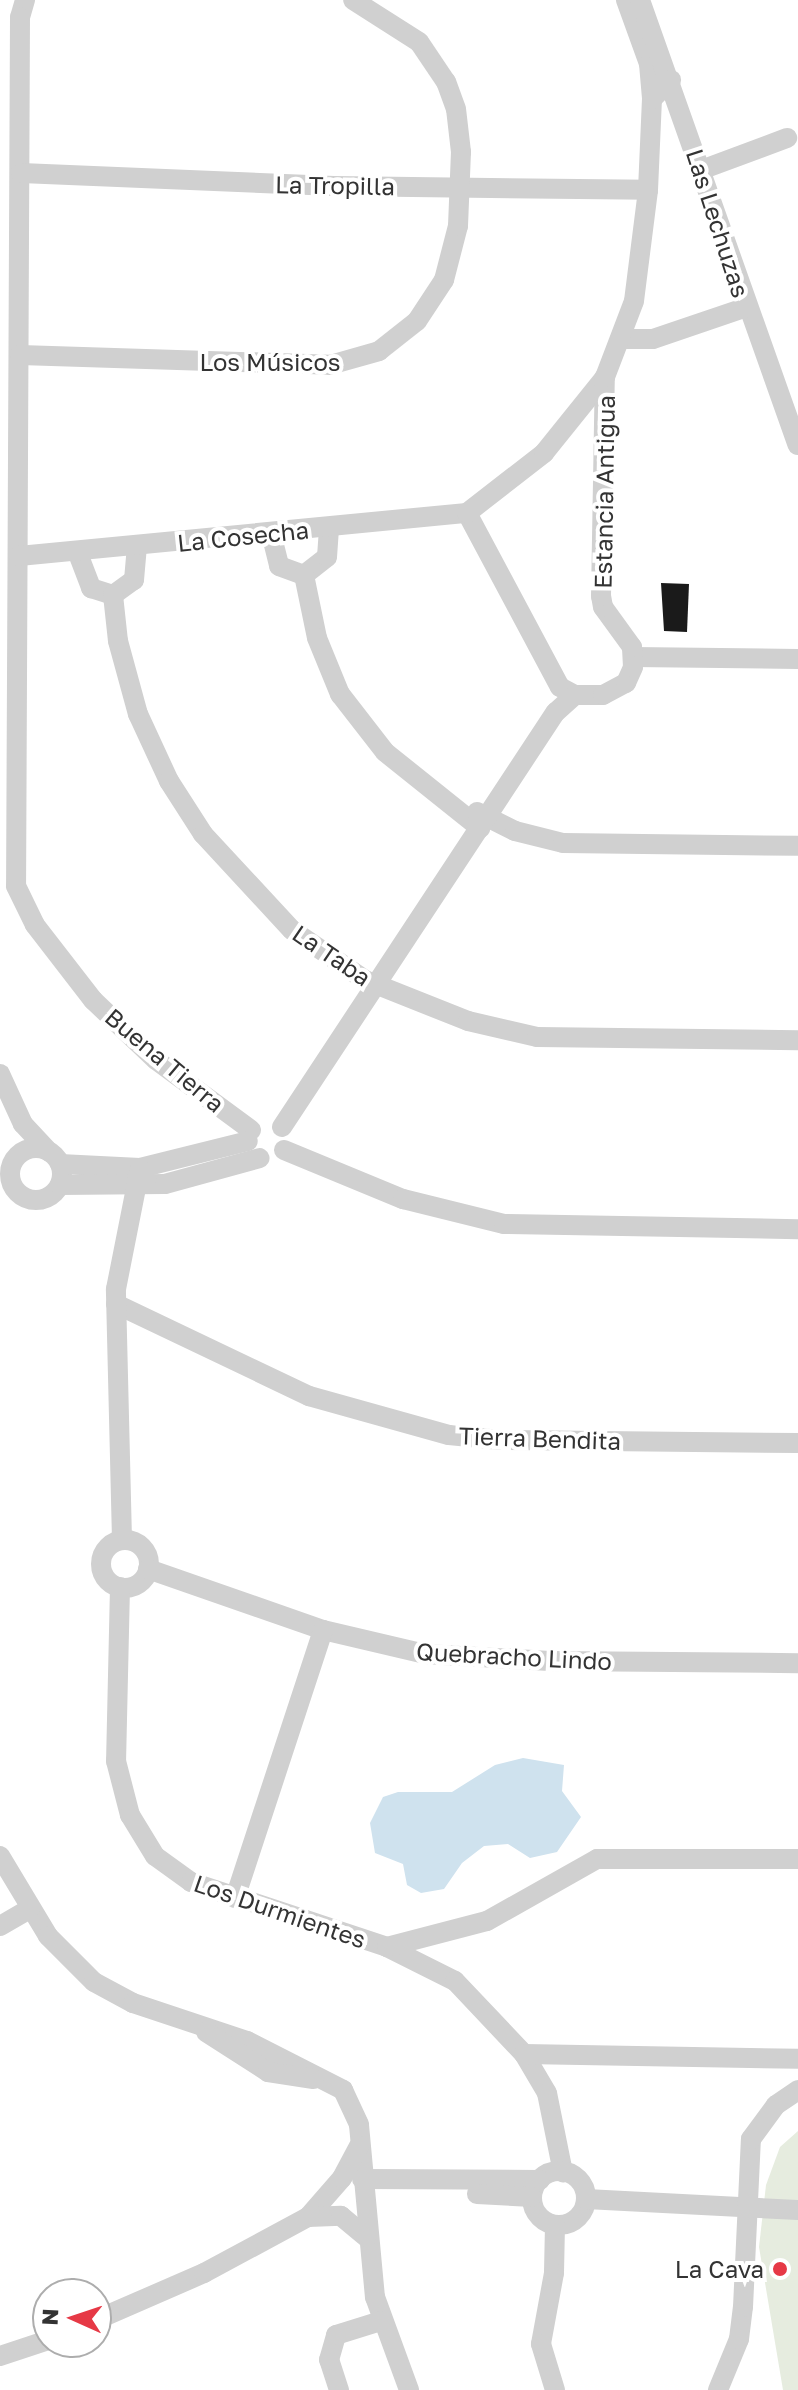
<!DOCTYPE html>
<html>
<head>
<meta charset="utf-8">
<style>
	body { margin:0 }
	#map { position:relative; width:798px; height:2390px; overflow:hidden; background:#fff; font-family:"Golos Text",sans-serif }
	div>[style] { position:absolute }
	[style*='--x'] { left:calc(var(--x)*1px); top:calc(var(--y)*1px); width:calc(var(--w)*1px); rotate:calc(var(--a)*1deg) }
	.green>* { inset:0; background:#e6ecdf }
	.water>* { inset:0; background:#cfe2ee }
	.building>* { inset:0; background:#1a1a1a }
	.minor>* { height:20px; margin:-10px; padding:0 10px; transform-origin:10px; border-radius:10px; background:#d0d0d0 }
	.minor>.ring { margin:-10px; padding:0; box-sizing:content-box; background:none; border:20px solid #d0d0d0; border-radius:50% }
	.dots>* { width:22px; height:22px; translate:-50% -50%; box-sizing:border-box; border:4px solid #fff; border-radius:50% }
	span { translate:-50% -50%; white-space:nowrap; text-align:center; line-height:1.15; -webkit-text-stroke:8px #fff; paint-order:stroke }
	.street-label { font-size:24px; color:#333 }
	.poi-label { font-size:24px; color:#333 }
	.right { translate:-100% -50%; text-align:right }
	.north { position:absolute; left:32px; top:2278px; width:80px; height:80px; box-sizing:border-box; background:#fff; border:2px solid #adadad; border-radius:50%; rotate:273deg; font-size:22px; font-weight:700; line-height:32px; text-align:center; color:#333 }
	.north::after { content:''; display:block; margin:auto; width:28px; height:36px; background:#e63946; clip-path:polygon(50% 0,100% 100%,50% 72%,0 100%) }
</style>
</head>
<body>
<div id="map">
	<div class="green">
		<i style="clip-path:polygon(798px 2131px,798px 2390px,783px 2390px,759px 2247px,766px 2185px,780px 2147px)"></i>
	</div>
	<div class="water">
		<i style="clip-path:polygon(523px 1758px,564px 1765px,562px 1791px,581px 1817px,557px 1852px,530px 1858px,508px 1844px,484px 1846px,462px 1863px,444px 1889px,421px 1893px,407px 1885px,403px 1864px,375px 1853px,370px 1823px,383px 1797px,398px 1792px,452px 1792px,495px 1765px)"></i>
	</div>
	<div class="building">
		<i style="clip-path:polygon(661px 583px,689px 584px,687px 632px,664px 631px)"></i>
	</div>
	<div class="minor">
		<i style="--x:25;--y:0;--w:18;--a:106"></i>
		<i style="--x:20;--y:17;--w:869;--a:90.26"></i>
		<i style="--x:16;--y:886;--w:43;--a:64"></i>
		<i style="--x:35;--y:925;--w:95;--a:52.3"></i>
		<i style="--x:93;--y:1000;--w:87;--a:43.6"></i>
		<i style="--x:156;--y:1060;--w:118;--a:36.4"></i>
		<i style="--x:626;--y:0;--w:68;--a:70.2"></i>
		<i style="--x:649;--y:64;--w:35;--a:85"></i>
		<i style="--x:640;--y:0;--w:472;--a:70.5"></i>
		<i style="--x:701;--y:170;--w:92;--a:-20.4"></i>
		<i style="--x:21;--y:173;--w:313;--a:2.4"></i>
		<i style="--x:334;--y:186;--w:314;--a:0.7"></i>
		<i style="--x:622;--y:339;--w:31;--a:0"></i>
		<i style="--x:653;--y:339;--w:99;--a:-18.8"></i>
		<i style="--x:20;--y:355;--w:310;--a:1.8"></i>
		<i style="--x:330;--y:365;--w:51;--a:-15.9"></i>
		<i style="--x:379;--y:351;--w:48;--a:-38.3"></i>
		<i style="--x:417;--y:321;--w:49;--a:-56.6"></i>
		<i style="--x:444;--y:280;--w:56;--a:-75.5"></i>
		<i style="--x:458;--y:226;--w:74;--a:-87.7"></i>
		<i style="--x:461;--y:152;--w:43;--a:-96.6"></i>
		<i style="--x:456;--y:109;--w:29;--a:-110"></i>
		<i style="--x:446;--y:82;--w:48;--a:-124"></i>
		<i style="--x:419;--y:42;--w:78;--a:-147.5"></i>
		<i style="--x:467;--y:513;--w:197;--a:61.9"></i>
		<i style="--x:271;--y:533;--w:34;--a:76"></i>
		<i style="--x:279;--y:566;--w:27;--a:20"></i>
		<i style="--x:304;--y:575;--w:29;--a:-38"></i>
		<i style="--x:327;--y:557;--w:30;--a:-86"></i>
		<i style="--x:77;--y:551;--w:40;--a:69"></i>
		<i style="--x:91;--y:588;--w:23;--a:18"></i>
		<i style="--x:113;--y:595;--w:26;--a:-36"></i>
		<i style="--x:134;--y:580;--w:33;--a:-85"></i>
		<i style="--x:19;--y:556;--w:450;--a:-5.5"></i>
		<i style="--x:467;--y:513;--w:98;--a:-37.9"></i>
		<i style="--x:544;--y:453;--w:97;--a:-51.2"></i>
		<i style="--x:304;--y:575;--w:64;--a:78.3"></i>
		<i style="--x:317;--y:638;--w:61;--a:67.7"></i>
		<i style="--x:340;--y:694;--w:73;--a:52.2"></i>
		<i style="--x:385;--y:752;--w:122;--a:38.7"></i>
		<i style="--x:113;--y:595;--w:46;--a:83.8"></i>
		<i style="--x:118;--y:641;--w:76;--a:74.7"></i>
		<i style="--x:138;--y:714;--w:74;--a:65.2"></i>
		<i style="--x:169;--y:781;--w:63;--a:57.3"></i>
		<i style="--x:203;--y:834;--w:131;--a:47.2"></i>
		<i style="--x:292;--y:930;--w:88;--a:34.4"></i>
		<i style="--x:365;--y:980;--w:111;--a:21.7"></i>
		<i style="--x:468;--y:1021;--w:71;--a:13.1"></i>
		<i style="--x:537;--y:1037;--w:261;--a:0.7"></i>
		<i style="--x:633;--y:657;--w:165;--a:0.7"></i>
		<i style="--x:560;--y:687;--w:17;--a:28"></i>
		<i style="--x:575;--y:695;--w:28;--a:0"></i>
		<i style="--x:603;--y:695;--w:26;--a:-28"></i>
		<i style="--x:626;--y:683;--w:17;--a:-66"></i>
		<i style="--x:633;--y:667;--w:20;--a:-93"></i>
		<i style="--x:632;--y:647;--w:49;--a:-125.9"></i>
		<i style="--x:603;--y:607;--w:11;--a:-100"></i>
		<i style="--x:601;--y:596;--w:219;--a:-89"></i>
		<i style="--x:605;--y:377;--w:81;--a:-69.1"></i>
		<i style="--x:634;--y:301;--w:112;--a:-82.8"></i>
		<i style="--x:648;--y:190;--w:91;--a:-87.5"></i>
		<i style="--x:652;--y:99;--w:27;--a:-45"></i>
		<i style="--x:477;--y:812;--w:42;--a:26.6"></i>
		<i style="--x:515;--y:831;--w:49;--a:14"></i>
		<i style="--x:563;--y:843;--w:235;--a:0.7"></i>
		<i style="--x:0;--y:1074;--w:55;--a:65.3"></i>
		<i style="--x:23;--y:1124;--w:38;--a:47"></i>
		<i style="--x:282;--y:1127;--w:497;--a:-56.6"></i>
		<i style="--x:556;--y:712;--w:25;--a:-42"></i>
		<i class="ring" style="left:10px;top:1148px;width:32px;height:32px"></i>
		<i style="--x:284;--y:1150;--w:129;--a:22.4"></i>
		<i style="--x:403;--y:1199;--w:104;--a:13.9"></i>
		<i style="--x:504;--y:1224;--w:294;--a:1"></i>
		<i style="--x:60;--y:1164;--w:80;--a:2.9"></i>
		<i style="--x:140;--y:1168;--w:111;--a:-14"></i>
		<i style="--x:60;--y:1185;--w:105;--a:-0.5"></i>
		<i style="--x:165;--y:1184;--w:98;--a:-15.3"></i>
		<i style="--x:116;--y:1304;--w:214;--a:25.5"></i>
		<i style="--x:309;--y:1396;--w:145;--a:15.6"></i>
		<i style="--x:449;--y:1435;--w:51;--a:5.6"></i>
		<i style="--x:500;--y:1440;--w:298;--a:0.6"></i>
		<i style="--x:122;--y:1540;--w:251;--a:-91.4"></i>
		<i style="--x:116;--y:1289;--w:123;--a:-78.8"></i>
		<i class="ring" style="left:101px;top:1540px;width:28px;height:28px"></i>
		<i style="--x:148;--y:1569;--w:185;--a:19.2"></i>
		<i style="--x:323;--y:1630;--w:105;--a:13.2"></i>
		<i style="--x:425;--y:1654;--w:125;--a:3.2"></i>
		<i style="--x:550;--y:1661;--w:248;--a:0.5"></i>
		<i style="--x:120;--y:1587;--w:174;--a:91.3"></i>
		<i style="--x:116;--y:1761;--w:56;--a:75.5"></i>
		<i style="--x:130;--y:1815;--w:48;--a:58.6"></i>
		<i style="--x:155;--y:1856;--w:44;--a:35.8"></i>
		<i style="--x:191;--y:1882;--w:206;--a:18.3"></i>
		<i style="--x:387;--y:1947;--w:76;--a:26.6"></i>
		<i style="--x:455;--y:1981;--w:100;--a:46.6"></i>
		<i style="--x:524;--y:2054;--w:45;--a:59.5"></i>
		<i style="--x:547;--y:2093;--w:81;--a:78.6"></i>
		<i style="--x:0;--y:1856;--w:93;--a:59"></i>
		<i style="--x:48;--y:1936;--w:65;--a:45"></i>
		<i style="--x:94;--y:1982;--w:44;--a:28.3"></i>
		<i style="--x:133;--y:2003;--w:120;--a:18.4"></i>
		<i style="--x:247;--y:2041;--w:108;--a:27"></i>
		<i style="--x:343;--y:2090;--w:38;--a:65"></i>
		<i style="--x:359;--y:2125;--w:173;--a:84.7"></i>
		<i style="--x:375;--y:2297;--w:99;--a:69.9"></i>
		<i style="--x:235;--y:1898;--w:282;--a:-71.8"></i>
		<i style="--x:0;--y:1926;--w:34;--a:-30"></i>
		<i style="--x:387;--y:1947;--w:103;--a:-14.6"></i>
		<i style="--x:487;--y:1921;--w:126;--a:-29.4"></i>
		<i style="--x:597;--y:1859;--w:201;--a:0"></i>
		<i style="--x:206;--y:2032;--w:74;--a:32.8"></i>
		<i style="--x:268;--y:2072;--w:46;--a:8.8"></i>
		<i style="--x:524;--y:2054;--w:274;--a:1"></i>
		<i class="ring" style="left:532px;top:2171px;width:34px;height:34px"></i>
		<i style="--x:362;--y:2179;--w:178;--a:0.3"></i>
		<i style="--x:477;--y:2194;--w:55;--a:3.1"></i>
		<i style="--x:586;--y:2199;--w:212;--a:3"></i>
		<i style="--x:308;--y:2217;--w:52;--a:-48.9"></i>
		<i style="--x:342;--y:2178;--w:36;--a:-62"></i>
		<i style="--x:555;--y:2225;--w:48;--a:91.2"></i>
		<i style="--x:554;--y:2273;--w:72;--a:100.4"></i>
		<i style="--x:541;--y:2344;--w:48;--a:73.1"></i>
		<i style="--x:96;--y:2320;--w:118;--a:-23.5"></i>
		<i style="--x:204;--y:2273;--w:118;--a:-28.3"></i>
		<i style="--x:308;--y:2217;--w:33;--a:-2"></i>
		<i style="--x:341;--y:2216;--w:33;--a:40"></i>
		<i style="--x:0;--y:2356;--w:51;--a:-18.4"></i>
		<i style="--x:339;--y:2390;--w:32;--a:-108"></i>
		<i style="--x:329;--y:2360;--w:26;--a:-74"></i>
		<i style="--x:336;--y:2335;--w:47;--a:-17.3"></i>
		<i style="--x:718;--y:2390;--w:55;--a:-67.6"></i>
		<i style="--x:739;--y:2339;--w:32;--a:-83"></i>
		<i style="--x:743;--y:2307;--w:168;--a:-87.3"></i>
		<i style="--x:751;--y:2139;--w:42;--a:-53.7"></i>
		<i style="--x:776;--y:2105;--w:27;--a:-34"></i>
	</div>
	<div class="dots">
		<i style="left:780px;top:2269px;background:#e63946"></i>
	</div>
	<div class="street-label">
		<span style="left:335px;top:185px;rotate:1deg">La Tropilla</span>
		<span style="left:718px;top:223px;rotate:72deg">Las Lechuzas</span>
		<span style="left:270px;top:362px">Los Músicos</span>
		<span style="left:604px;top:492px;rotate:-89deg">Estancia Antigua</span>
		<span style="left:243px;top:536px;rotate:-6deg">La Cosecha</span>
		<span style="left:332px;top:955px;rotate:34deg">La Taba</span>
		<span style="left:165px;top:1060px;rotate:40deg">Buena Tierra</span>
		<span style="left:540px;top:1438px;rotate:2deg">Tierra Bendita</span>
		<span style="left:514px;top:1656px;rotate:3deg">Quebracho Lindo</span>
		<span style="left:280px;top:1911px;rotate:19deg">Los Durmientes</span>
	</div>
	<div class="poi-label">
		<span class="right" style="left:764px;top:2269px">La Cava</span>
	</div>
	<div class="north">N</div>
</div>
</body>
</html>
